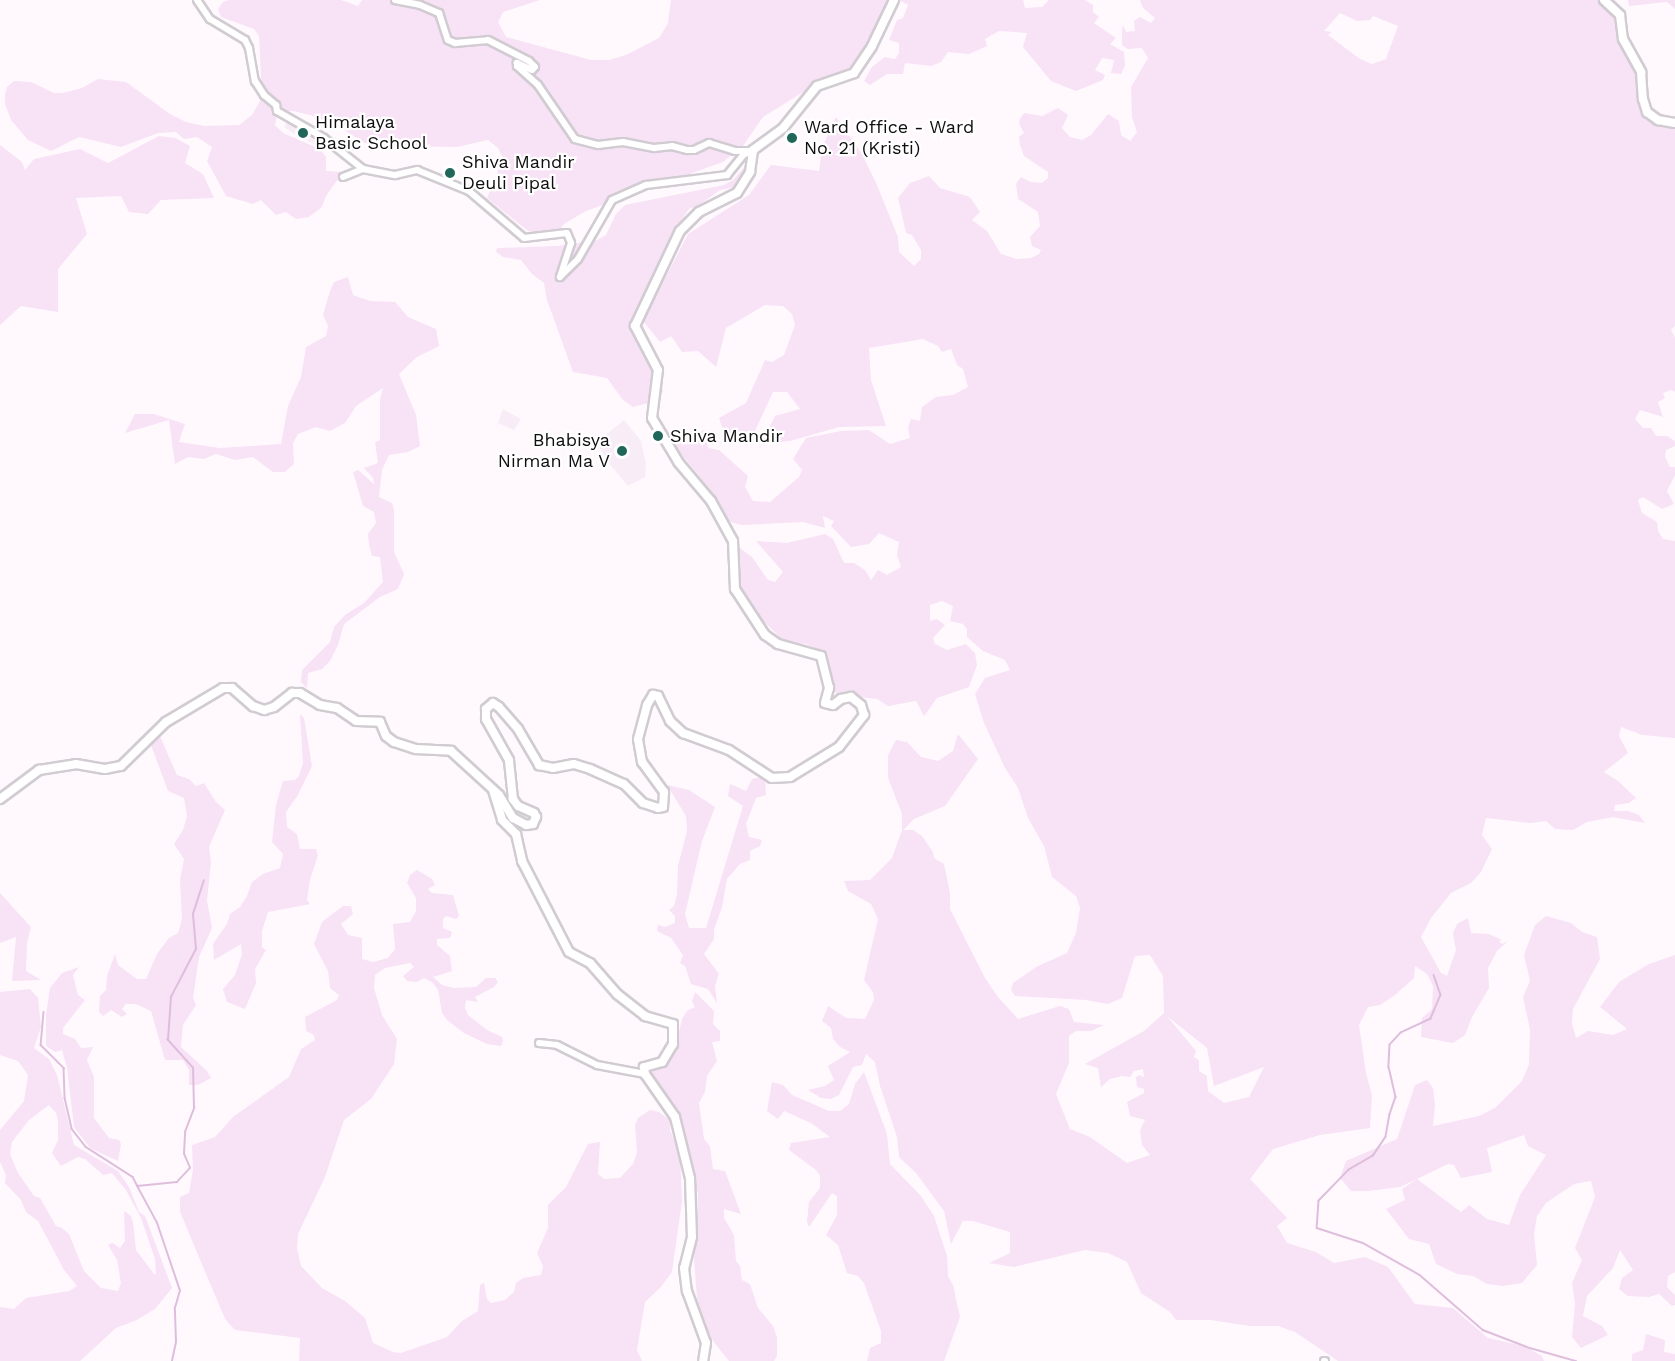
<!DOCTYPE html>
<html>
<head>
<meta charset="utf-8">
<style>
	body { margin:0 }
	#map { position:relative; width:1675px; height:1361px; overflow:hidden; background:#fff9fe; font-family:"Work Sans",sans-serif }
	div>[style] { position:absolute }
	[style*='--x'] { left:calc(var(--x)*1px); top:calc(var(--y)*1px); width:calc(var(--w)*1px); rotate:calc(var(--a)*1deg) }
	.built>* { inset:0; background:#f8ecf7 }
	.green>* { inset:0; background:#f8e2f6 }
	.stream>* { height:1.5px; margin:-0.75px; padding:0 0.75px; transform-origin:0.75px; border-radius:0.75px; background:#debedc }
	.roads { filter:drop-shadow(2px 0 #d1ccd1) drop-shadow(-2px 0 #d1ccd1) drop-shadow(0 2px #d1ccd1) drop-shadow(0 -2px #d1ccd1) }
	.minor>* { height:6px; margin:-3px; padding:0 3px; transform-origin:3px; border-radius:3px; background:#fff }
	.tertiary>* { height:8px; margin:-4px; padding:0 4px; transform-origin:4px; border-radius:4px; background:#fff }
	.secondary>* { height:8px; margin:-4px; padding:0 4px; transform-origin:4px; border-radius:4px; background:#fff }
	.dots>* { width:16px; height:16px; translate:-50% -50%; box-sizing:border-box; border:3px solid #fff; border-radius:50% }
	span { translate:-50% -50%; white-space:nowrap; text-align:center; line-height:1.15; -webkit-text-stroke:4.5px #fff; paint-order:stroke }
	.poi-label { font-size:18px; color:#0f0e0f }
	.left { translate:0 -50%; text-align:left }
	.right { translate:-100% -50%; text-align:right }
</style>
</head>
<body>
<div id="map">
	<div class="built">
		<i style="clip-path:polygon(289px 119px,323px 140px,316px 145px,303px 139px,284px 127px)"></i>
		<i style="clip-path:polygon(503px 409px,521px 419px,514px 430px,498px 423px)"></i>
		<i style="clip-path:polygon(624px 420px,641px 441px,646px 464px,645px 477px,628px 486px,607px 461px,597px 442px)"></i>
	</div>
	<div class="green">
		<i style="clip-path:polygon(229px 0,341px 0,358px 6px,362px 0,540px 0,503px 12px,498px 22px,506px 37px,591px 60px,609px 60px,626px 55px,659px 38px,668px 23px,671px 0,893px 0,862px 58px,845px 73px,826px 78px,763px 117px,743px 146px,723px 162px,586px 211px,564px 224px,560px 229px,542px 235px,528px 231px,487px 198px,503px 158px,498px 148px,488px 140px,457px 147px,382px 146px,365px 143px,336px 125px,310px 115px,293px 111px,278px 111px,275px 125px,283px 133px,320px 149px,326px 157px,326px 171px,343px 172px,326px 196px,322px 207px,309px 217px,296px 219px,286px 212px,276px 215px,261px 200px,253px 204px,226px 196px,207px 161px,212px 147px,197px 137px,184px 139px,176px 132px,158px 133px,121px 147px,79px 137px,51px 151px,28px 140px,11px 120px,5px 104px,5px 95px,7px 87px,14px 81px,31px 82px,54px 93px,63px 93px,82px 88px,98px 79px,126px 82px,170px 114px,186px 122px,204px 126px,239px 125px,252px 115px,262px 97px,259px 36px,254px 29px,221px 17px,218px 9px,223px 2px)"></i>
		<i style="clip-path:polygon(899px 0,1023px 0,1025px 8px,1042px 7px,1049px 0,1085px 0,1093px 5px,1093px 12px,1099px 17px,1094px 23px,1116px 38px,1110px 44px,1124px 52px,1125px 65px,1121px 74px,1111px 73px,1114px 60px,1102px 58px,1095px 70px,1105px 75px,1103px 80px,1076px 91px,1051px 81px,1023px 47px,1027px 33px,999px 31px,985px 39px,987px 46px,969px 54px,948px 52px,941px 62px,931px 66px,905px 63px,903px 74px,887px 74px,870px 85px,864px 81px,872px 67px,885px 57px,895px 59px,899px 53px,899px 43px,889px 40px,897px 20px,903px 18px,908px 5px)"></i>
		<i style="clip-path:polygon(evenodd,1140px 0,1597px 0,1618px 14px,1641px 76px,1637px 98px,1653px 122px,1675px 122px,1675px 326px,1671px 330px,1675px 337px,1675px 392px,1671px 390px,1663px 393px,1665px 398px,1658px 402px,1663px 417px,1640px 410px,1635px 419px,1643px 428px,1651px 428px,1656px 436px,1667px 436px,1675px 441px,1675px 446px,1666px 450px,1665px 457px,1670px 467px,1675px 467px,1675px 475px,1667px 491px,1674px 504px,1662px 509px,1643px 497px,1638px 500px,1642px 513px,1657px 522px,1658px 531px,1663px 539px,1675px 541px,1675px 738px,1642px 735px,1621px 727px,1619px 736px,1628px 753px,1604px 772px,1618px 781px,1636px 798px,1629px 803px,1615px 805px,1614px 811px,1628px 811px,1639px 815px,1645px 823px,1613px 817px,1587px 822px,1573px 830px,1555px 829px,1546px 821px,1531px 823px,1486px 818px,1482px 835px,1492px 849px,1481px 872px,1471px 883px,1451px 893px,1431px 918px,1421px 937px,1441px 973px,1447px 976px,1456px 950px,1453px 933px,1457px 924px,1468px 918px,1471px 933px,1489px 934px,1502px 940px,1499px 941px,1502px 944px,1508px 941px,1497px 951px,1488px 968px,1489px 988px,1472px 1017px,1465px 1035px,1453px 1043px,1421px 1037px,1422px 1018px,1432px 1009px,1433px 986px,1427px 974px,1415px 966px,1414px 978px,1395px 995px,1380px 1005px,1368px 1007px,1359px 1025px,1366px 1073px,1372px 1095px,1370px 1128px,1320px 1135px,1273px 1149px,1250px 1179px,1287px 1218px,1277px 1226px,1287px 1243px,1316px 1252px,1334px 1263px,1365px 1257px,1388px 1267px,1415px 1304px,1453px 1308px,1488px 1338px,1524px 1346px,1542px 1356px,1544px 1361px,1338px 1361px,1295px 1332px,1278px 1326px,1250px 1326px,1210px 1320px,1176px 1320px,1170px 1312px,1141px 1293px,1127px 1262px,1108px 1253px,1085px 1250px,1014px 1267px,989px 1263px,1010px 1253px,1010px 1232px,973px 1221px,963px 1221px,951px 1244px,944px 1211px,916px 1173px,899px 1157px,897px 1137px,880px 1086px,875px 1062px,866px 1054px,862px 1065px,853px 1067px,839px 1095px,831px 1099px,821px 1098px,808px 1090px,825px 1086px,834px 1080px,828px 1066px,850px 1052px,840px 1047px,833px 1039px,831px 1028px,822px 1021px,828px 1006px,846px 1018px,865px 1019px,874px 1000px,873px 992px,864px 980px,878px 919px,871px 904px,848px 891px,844px 881px,870px 880px,892px 858px,902px 830px,902px 814px,888px 778px,888px 755px,896px 740px,907px 742px,921px 757px,938px 761px,953px 751px,958px 734px,978px 759px,945px 806px,914px 819px,903px 830px,913px 830px,922px 836px,933px 852px,934px 858px,944px 864px,950px 893px,950px 909px,985px 978px,998px 997px,1018px 1019px,1060px 1006px,1069px 1009px,1074px 1022px,1104px 1025px,1091px 1031px,1076px 1031px,1069px 1036px,1069px 1063px,1056px 1094px,1070px 1129px,1090px 1137px,1127px 1163px,1150px 1155px,1142px 1145px,1140px 1130px,1145px 1120px,1130px 1116px,1127px 1102px,1144px 1093px,1144px 1089px,1137px 1087px,1136px 1078px,1138px 1075px,1144px 1077px,1143px 1069px,1134px 1071px,1130px 1077px,1122px 1076px,1110px 1079px,1101px 1087px,1098px 1068px,1085px 1064px,1144px 1031px,1164px 1013px,1163px 976px,1150px 955px,1135px 956px,1122px 998px,1108px 1004px,1086px 1000px,1015px 996px,1011px 990px,1013px 983px,1036px 967px,1067px 953px,1076px 933px,1080px 908px,1076px 896px,1052px 877px,1044px 846px,1028px 818px,1018px 788px,1005px 768px,984px 723px,975px 694px,985px 678px,1010px 670px,1005px 660px,983px 651px,967px 637px,967px 629px,963px 624px,950px 621px,953px 606px,942px 601px,930px 605px,930px 621px,937px 619px,945px 625px,933px 638px,935px 644px,947px 650px,966px 644px,975px 653px,977px 665px,969px 687px,937px 698px,924px 716px,916px 701px,888px 706px,877px 699px,859px 697px,851px 690px,838px 694px,833px 690px,827px 654px,806px 644px,785px 642px,756px 614px,734px 581px,733px 543px,752px 557px,768px 580px,775px 582px,783px 572px,756px 541px,787px 543px,825px 534px,833px 539px,844px 563px,854px 563px,865px 570px,871px 580px,878px 570px,887px 575px,901px 567px,897px 555px,899px 542px,879px 533px,869px 544px,851px 547px,831px 526px,834px 521px,823px 516px,825px 528px,803px 522px,742px 525px,728px 521px,711px 491px,675px 446px,675px 439px,705px 430px,708px 448px,719px 450px,748px 476px,745px 487px,753px 501px,770px 502px,799px 477px,802px 470px,793px 459px,806px 438px,841px 431px,869px 430px,890px 444px,910px 438px,908px 428px,911px 419px,920px 421px,922px 407px,936px 397px,953px 395px,968px 387px,963px 369px,957px 365px,951px 349px,942px 352px,938px 346px,923px 339px,869px 348px,871px 380px,886px 426px,839px 427px,790px 441px,769px 443px,767px 432px,775px 416px,800px 409px,787px 392px,773px 392px,755px 431px,727px 441px,719px 418px,746px 403px,765px 360px,772px 362px,784px 355px,795px 325px,792px 314px,783px 306px,765px 305px,726px 328px,716px 367px,698px 351px,682px 352px,671px 336px,660px 342px,643px 321px,688px 234px,749px 195px,771px 165px,819px 171px,822px 148px,836px 117px,862px 154px,877px 185px,898px 237px,899px 252px,914px 266px,921px 259px,921px 250px,912px 235px,906px 233px,898px 198px,910px 183px,929px 176px,940px 188px,970px 197px,980px 212px,972px 220px,987px 231px,1001px 254px,1017px 259px,1031px 258px,1039px 254px,1041px 250px,1032px 246px,1030px 237px,1040px 226px,1038px 212px,1018px 199px,1016px 184px,1021px 177px,1031px 182px,1042px 183px,1048px 178px,1048px 172px,1024px 156px,1020px 145px,1019px 137px,1024px 133px,1019px 124px,1020px 119px,1024px 113px,1042px 116px,1058px 108px,1068px 115px,1062px 128px,1070px 137px,1082px 140px,1091px 135px,1108px 114px,1119px 121px,1121px 135px,1130px 141px,1137px 132px,1132px 117px,1131px 87px,1148px 58px,1142px 48px,1128px 49px,1122px 45px,1122px 31px,1123px 25px,1126px 32px,1135px 31px,1134px 21px,1140px 17px,1151px 23px,1155px 18px,1143px 8px,1140px 0,1340px 13px,1357px 21px,1370px 20px,1373px 16px,1398px 26px,1386px 59px,1372px 64px,1360px 59px,1328px 35px,1332px 32px,1324px 31px,1340px 13px,1140px 0,1167px 1016px,1207px 1048px,1214px 1086px,1264px 1067px,1249px 1097px,1224px 1103px,1208px 1091px,1207px 1076px,1199px 1071px,1199px 1060px,1194px 1057px,1196px 1051px,1167px 1016px)"></i>
		<i style="clip-path:polygon(1628px 0,1675px 0,1675px 9px,1667px 2px,1629px 6px)"></i>
		<i style="clip-path:polygon(159px 136px,175px 138px,190px 146px,185px 163px,203px 174px,214px 198px,161px 200px,148px 214px,129px 212px,121px 196px,76px 198px,87px 234px,58px 269px,58px 312px,21px 306px,0 325px,0 145px,22px 162px,25px 170px,34px 159px,80px 149px,108px 163px)"></i>
		<i style="clip-path:polygon(748px 163px,751px 174px,746px 185px,720px 190px,699px 205px,689px 209px,671px 235px,630px 325px,637px 342px,653px 357px,660px 369px,663px 391px,660px 400px,633px 407px,623px 400px,607px 378px,573px 372px,547px 300px,544px 283px,532px 274px,521px 260px,503px 257px,496px 252px,497px 248px,558px 246px,597px 240px,606px 235px,616px 214px,625px 205px,724px 185px,733px 180px)"></i>
		<i style="clip-path:polygon(348px 277px,353px 295px,370px 301px,395px 302px,408px 317px,436px 329px,439px 346px,417px 357px,399px 374px,416px 415px,420px 446px,408px 452px,389px 455px,382px 470px,379px 497px,392px 503px,394px 510px,394px 552px,404px 574px,398px 589px,380px 597px,344px 624px,338px 645px,330px 661px,322px 669px,308px 673px,307px 688px,301px 682px,302px 670px,330px 642px,334px 627px,345px 615px,364px 603px,383px 582px,380px 557px,372px 556px,369px 545px,368px 534px,376px 523px,374px 512px,363px 506px,353px 472px,358px 470px,374px 484px,373px 478px,364px 468px,378px 463px,375px 442px,380px 440px,380px 399px,383px 388px,356px 406px,345px 423px,330px 431px,316px 427px,298px 434px,293px 443px,294px 464px,285px 472px,273px 472px,253px 457px,235px 460px,216px 454px,204px 459px,188px 457px,175px 464px,169px 420px,125px 433px,135px 414px,154px 414px,185px 424px,179px 442px,220px 448px,281px 444px,288px 406px,301px 377px,306px 347px,326px 336px,328px 326px,323px 315px,330px 291px,334px 282px)"></i>
		<i style="clip-path:polygon(300px 714px,304px 718px,312px 766px,298px 795px,286px 812px,287px 827px,297px 834px,300px 849px,316px 849px,318px 855px,310px 880px,307px 900px,310px 904px,268px 912px,262px 931px,262px 947px,266px 950px,255px 969px,256px 983px,245px 1009px,227px 1002px,223px 989px,235px 975px,242px 954px,241px 944px,214px 960px,213px 944px,227px 924px,230px 914px,240px 907px,247px 896px,252px 882px,263px 874px,280px 868px,283px 854px,272px 842px,276px 805px,283px 781px,295px 780px,299px 776px,303px 763px)"></i>
		<i style="clip-path:polygon(160px 736px,177px 775px,189px 779px,196px 786px,204px 783px,216px 802px,225px 810px,209px 847px,211px 861px,207px 901px,212px 928px,199px 957px,193px 998px,196px 1005px,183px 1025px,181px 1047px,207px 1071px,211px 1078px,198px 1085px,189px 1085px,189px 1070px,183px 1060px,165px 1060px,151px 1011px,136px 1004px,126px 1004px,122px 1009px,127px 1014px,122px 1017px,111px 1010px,103px 1016px,99px 1012px,100px 996px,106px 990px,107px 976px,115px 954px,118px 965px,137px 979px,146px 979px,157px 954px,169px 938px,178px 933px,182px 919px,180px 880px,184px 859px,174px 844px,183px 830px,187px 816px,184px 798px,168px 791px,151px 745px)"></i>
		<i style="clip-path:polygon(765px 776px,766px 795px,756px 798px,746px 824px,749px 837px,762px 840px,760px 846px,750px 851px,750px 860px,740px 864px,727px 879px,722px 907px,714px 930px,714px 939px,704px 954px,719px 974px,715px 986px,717px 1003px,708px 989px,691px 984px,685px 966px,680px 963px,683px 955px,671px 938px,657px 931px,658px 925px,665px 927px,675px 923px,675px 916px,669px 910px,674px 906px,677px 895px,678px 866px,687px 831px,686px 816px,667px 785px,689px 790px,715px 807px,702px 841px,685px 914px,689px 928px,706px 928px,743px 806px,728px 796px,730px 784px,746px 791px,752px 779px)"></i>
		<i style="clip-path:polygon(417px 870px,432px 879px,435px 885px,428px 889px,432px 893px,453px 895px,459px 916px,456px 919px,446px 916px,443px 919px,443px 928px,452px 932px,450px 938px,437px 939px,437px 945px,450px 956px,452px 971px,433px 977px,442px 985px,454px 988px,476px 987px,486px 978px,495px 978px,498px 982px,494px 987px,475px 997px,478px 1002px,466px 1000px,465px 1008px,468px 1015px,487px 1030px,502px 1037px,503px 1041px,501px 1046px,487px 1044px,464px 1033px,447px 1020px,442px 1013px,438px 990px,432px 982px,424px 978px,417px 982px,407px 981px,403px 976px,414px 967px,410px 963px,385px 968px,375px 975px,374px 988px,382px 1015px,397px 1039px,394px 1064px,371px 1099px,344px 1120px,325px 1177px,298px 1234px,297px 1248px,301px 1266px,322px 1288px,345px 1301px,365px 1318px,373px 1343px,393px 1352px,401px 1353px,447px 1337px,462px 1321px,478px 1311px,480px 1285px,484px 1283px,487px 1299px,491px 1303px,505px 1300px,514px 1292px,516px 1283px,523px 1278px,541px 1275px,543px 1266px,537px 1253px,548px 1228px,548px 1205px,566px 1187px,588px 1144px,600px 1142px,598px 1174px,604px 1179px,620px 1178px,633px 1164px,637px 1152px,635px 1125px,638px 1118px,650px 1110px,659px 1112px,671px 1121px,670px 1130px,680px 1155px,682px 1201px,672px 1272px,660px 1288px,645px 1302px,637px 1350px,642px 1361px,299px 1361px,300px 1338px,235px 1330px,225px 1319px,180px 1212px,180px 1197px,189px 1193px,193px 1170px,192px 1145px,215px 1137px,233px 1117px,289px 1077px,301px 1049px,315px 1040px,314px 1035px,306px 1031px,305px 1017px,337px 1000px,339px 995px,330px 988px,328px 971px,314px 944px,322px 922px,343px 906px,351px 906px,353px 914px,341px 924px,348px 935px,362px 938px,362px 959px,373px 962px,388px 958px,395px 949px,393px 924px,410px 922px,416px 911px,416px 898px,407px 883px,410px 875px)"></i>
		<i style="clip-path:polygon(0 893px,31px 927px,27px 943px,26px 971px,41px 980px,12px 981px,16px 937px,0 943px)"></i>
		<i style="clip-path:polygon(1546px 916px,1571px 923px,1582px 932px,1597px 937px,1600px 959px,1573px 1009px,1572px 1024px,1576px 1038px,1588px 1031px,1613px 1035px,1627px 1029px,1600px 1007px,1619px 982px,1649px 964px,1675px 955px,1675px 1272px,1668px 1276px,1667px 1287px,1675px 1295px,1675px 1305px,1672px 1306px,1659px 1294px,1649px 1297px,1628px 1296px,1619px 1289px,1622px 1278px,1633px 1270px,1620px 1250px,1613px 1268px,1587px 1296px,1583px 1316px,1602px 1326px,1608px 1335px,1581px 1348px,1572px 1337px,1575px 1304px,1572px 1283px,1582px 1260px,1575px 1248px,1595px 1197px,1591px 1181px,1574px 1184px,1546px 1203px,1537px 1216px,1534px 1234px,1537px 1265px,1522px 1283px,1503px 1286px,1487px 1284px,1473px 1276px,1457px 1274px,1436px 1264px,1429px 1244px,1409px 1239px,1386px 1209px,1405px 1200px,1402px 1189px,1417px 1179px,1461px 1212px,1469px 1205px,1487px 1219px,1509px 1225px,1520px 1195px,1546px 1155px,1528px 1146px,1524px 1135px,1487px 1148px,1492px 1172px,1461px 1178px,1454px 1165px,1448px 1164px,1400px 1187px,1368px 1191px,1351px 1191px,1340px 1178px,1346px 1161px,1397px 1139px,1415px 1085px,1427px 1080px,1433px 1088px,1435px 1106px,1433px 1126px,1479px 1116px,1495px 1108px,1522px 1081px,1529px 1064px,1530px 1030px,1523px 997px,1530px 981px,1524px 955px,1535px 925px)"></i>
		<i style="clip-path:polygon(79px 967px,73px 975px,78px 995px,85px 1000px,63px 1028px,63px 1034px,75px 1039px,81px 1048px,93px 1047px,87px 1060px,94px 1077px,94px 1118px,109px 1138px,119px 1140px,121px 1144px,118px 1161px,90px 1148px,74px 1127px,67px 1068px,62px 1050px,55px 1052px,46px 1046px,46px 1015px,50px 988px,62px 973px)"></i>
		<i style="clip-path:polygon(evenodd,30px 989px,38px 998px,41px 1027px,34px 1048px,49px 1059px,57px 1075px,74px 1145px,118px 1171px,129px 1187px,139px 1212px,145px 1216px,172px 1288px,155px 1309px,137px 1320px,116px 1328px,80px 1361px,0 1361px,0 1307px,14px 1309px,26px 1298px,69px 1291px,77px 1286px,64px 1270px,38px 1221px,26px 1212px,21px 1200px,5px 1183px,6px 1175px,0 1162px,0 1130px,24px 1101px,28px 1075px,18px 1061px,0 1055px,0 992px,30px 989px,49px 1105px,56px 1113px,58px 1121px,58px 1140px,52px 1153px,61px 1166px,78px 1157px,85px 1159px,103px 1175px,112px 1173px,126px 1190px,141px 1218px,155px 1259px,156px 1274px,154px 1274px,136px 1250px,133px 1222px,131px 1216px,124px 1211px,125px 1241px,120px 1248px,112px 1243px,108px 1245px,117px 1260px,121px 1283px,118px 1291px,101px 1288px,84px 1271px,69px 1234px,62px 1228px,56px 1226px,40px 1198px,34px 1196px,18px 1173px,10px 1154px,12px 1142px,29px 1120px,49px 1105px)"></i>
		<i style="clip-path:polygon(695px 992px,714px 1011px,713px 1024px,720px 1031px,720px 1041px,712px 1042px,717px 1061px,707px 1076px,705px 1092px,699px 1103px,704px 1139px,710px 1146px,713px 1169px,725px 1171px,741px 1214px,724px 1209px,724px 1218px,734px 1235px,736px 1261px,740px 1266px,742px 1280px,750px 1284px,758px 1308px,773px 1326px,777px 1337px,777px 1356px,774px 1361px,729px 1361px,713px 1341px,698px 1311px,694px 1259px,698px 1193px,686px 1157px,680px 1120px,668px 1097px,656px 1085px,651px 1069px,663px 1065px,677px 1040px,682px 1019px,687px 1011px,695px 1007px,692px 1001px)"></i>
		<i style="clip-path:polygon(864px 1072px,887px 1134px,890px 1164px,921px 1196px,934px 1216px,947px 1256px,948px 1276px,953px 1285px,960px 1317px,944px 1361px,867px 1361px,870px 1348px,881px 1343px,881px 1331px,864px 1283px,858px 1276px,847px 1273px,838px 1245px,826px 1235px,837px 1215px,837px 1196px,832px 1193px,809px 1227px,807px 1222px,809px 1202px,820px 1188px,820px 1176px,816px 1170px,789px 1150px,791px 1143px,830px 1137px,811px 1123px,784px 1111px,778px 1119px,767px 1111px,772px 1082px,783px 1085px,792px 1095px,829px 1111px,840px 1111px,849px 1104px,855px 1084px)"></i>
		<i style="clip-path:polygon(1646px 1334px,1665px 1340px,1664px 1352px,1675px 1354px,1675px 1361px,1632px 1361px,1632px 1354px,1643px 1350px)"></i>
	</div>
	<div class="stream">
		<i style="--x:1434;--y:975;--w:21;--a:71"></i>
		<i style="--x:1441;--y:995;--w:26;--a:113"></i>
		<i style="--x:1431;--y:1019;--w:33;--a:155"></i>
		<i style="--x:1401;--y:1033;--w:16;--a:133"></i>
		<i style="--x:1390;--y:1045;--w:22;--a:93"></i>
		<i style="--x:1389;--y:1067;--w:31;--a:77"></i>
		<i style="--x:1396;--y:1097;--w:18;--a:109"></i>
		<i style="--x:1390;--y:1114;--w:23;--a:100"></i>
		<i style="--x:1386;--y:1137;--w:23;--a:124"></i>
		<i style="--x:1373;--y:1156;--w:28;--a:150"></i>
		<i style="--x:1349;--y:1170;--w:43;--a:134.1"></i>
		<i style="--x:1319;--y:1201;--w:27;--a:94"></i>
		<i style="--x:1317;--y:1228;--w:48;--a:18.1"></i>
		<i style="--x:1363;--y:1243;--w:65;--a:29.3"></i>
		<i style="--x:1420;--y:1275;--w:84;--a:41.1"></i>
		<i style="--x:1483;--y:1330;--w:50;--a:21"></i>
		<i style="--x:1530;--y:1348;--w:48;--a:15.8"></i>
		<i style="--x:44;--y:1012;--w:33;--a:95"></i>
		<i style="--x:41;--y:1045;--w:33;--a:45"></i>
		<i style="--x:64;--y:1068;--w:30;--a:88"></i>
		<i style="--x:65;--y:1098;--w:32;--a:77"></i>
		<i style="--x:72;--y:1129;--w:23;--a:52"></i>
		<i style="--x:86;--y:1147;--w:56;--a:32.6"></i>
		<i style="--x:133;--y:1177;--w:9;--a:63"></i>
		<i style="--x:172;--y:1361;--w:19;--a:-78"></i>
		<i style="--x:176;--y:1342;--w:34;--a:-92"></i>
		<i style="--x:175;--y:1308;--w:18;--a:-74"></i>
		<i style="--x:180;--y:1291;--w:72;--a:-108.7"></i>
		<i style="--x:157;--y:1223;--w:42;--a:-118.4"></i>
		<i style="--x:137;--y:1186;--w:40;--a:-5.7"></i>
		<i style="--x:177;--y:1182;--w:19;--a:-47"></i>
		<i style="--x:190;--y:1168;--w:15;--a:-113"></i>
		<i style="--x:184;--y:1154;--w:22;--a:-87"></i>
		<i style="--x:185;--y:1132;--w:26;--a:-69"></i>
		<i style="--x:194;--y:1108;--w:40;--a:-91.4"></i>
		<i style="--x:193;--y:1068;--w:38;--a:-132"></i>
		<i style="--x:168;--y:1040;--w:43;--a:-86"></i>
		<i style="--x:171;--y:997;--w:54;--a:-62.5"></i>
		<i style="--x:196;--y:949;--w:35;--a:-95"></i>
		<i style="--x:193;--y:914;--w:35;--a:-72"></i>
	</div>
	<div class="roads">
		<div class="minor">
			<i style="--x:197;--y:0;--w:23;--a:56"></i>
			<i style="--x:210;--y:19;--w:41;--a:31"></i>
			<i style="--x:245;--y:40;--w:9;--a:63"></i>
			<i style="--x:249;--y:48;--w:34;--a:80"></i>
			<i style="--x:255;--y:81;--w:17;--a:57"></i>
			<i style="--x:264;--y:95;--w:16;--a:40"></i>
			<i style="--x:276;--y:105;--w:6;--a:81"></i>
			<i style="--x:277;--y:111;--w:54;--a:29.9"></i>
			<i style="--x:324;--y:138;--w:50;--a:38.5"></i>
			<i style="--x:395;--y:0;--w:25;--a:11"></i>
			<i style="--x:420;--y:5;--w:21;--a:23"></i>
			<i style="--x:439;--y:13;--w:28;--a:72"></i>
			<i style="--x:448;--y:40;--w:8;--a:23"></i>
			<i style="--x:455;--y:43;--w:33;--a:-5"></i>
			<i style="--x:488;--y:40;--w:46;--a:27.1"></i>
			<i style="--x:529;--y:61;--w:8;--a:45"></i>
			<i style="--x:535;--y:67;--w:4;--a:135"></i>
			<i style="--x:532;--y:70;--w:17;--a:-155"></i>
			<i style="--x:517;--y:63;--w:3;--a:90"></i>
			<i style="--x:517;--y:66;--w:28;--a:42"></i>
			<i style="--x:538;--y:85;--w:65;--a:55.6"></i>
			<i style="--x:575;--y:139;--w:24;--a:15"></i>
			<i style="--x:598;--y:145;--w:25;--a:-7"></i>
			<i style="--x:623;--y:142;--w:32;--a:11"></i>
			<i style="--x:654;--y:148;--w:18;--a:-6"></i>
			<i style="--x:672;--y:146;--w:16;--a:15"></i>
			<i style="--x:687;--y:150;--w:7;--a:0"></i>
			<i style="--x:694;--y:150;--w:17;--a:-25"></i>
			<i style="--x:709;--y:143;--w:27;--a:17"></i>
			<i style="--x:735;--y:151;--w:13;--a:0"></i>
			<i style="--x:343;--y:177;--w:22;--a:-22"></i>
			<i style="--x:363;--y:169;--w:33;--a:11"></i>
			<i style="--x:395;--y:175;--w:23;--a:-13"></i>
			<i style="--x:417;--y:170;--w:56;--a:22"></i>
			<i style="--x:469;--y:191;--w:72;--a:40.5"></i>
			<i style="--x:524;--y:238;--w:43;--a:-6.6"></i>
			<i style="--x:567;--y:233;--w:11;--a:68"></i>
			<i style="--x:571;--y:243;--w:36;--a:108"></i>
			<i style="--x:560;--y:277;--w:25;--a:-45"></i>
			<i style="--x:578;--y:259;--w:68;--a:-60"></i>
			<i style="--x:612;--y:200;--w:37;--a:-24"></i>
			<i style="--x:646;--y:185;--w:82;--a:-7"></i>
			<i style="--x:727;--y:175;--w:26;--a:-51"></i>
			<i style="--x:743;--y:155;--w:11;--a:-27"></i>
			<i style="--x:539;--y:1043;--w:18;--a:6"></i>
			<i style="--x:557;--y:1045;--w:45;--a:26.6"></i>
			<i style="--x:597;--y:1065;--w:49;--a:10.6"></i>
			<i style="--x:1324;--y:1361;--w:1;--a:0"></i>
		</div>
		<div class="tertiary">
			<i style="--x:493;--y:790;--w:31;--a:73"></i>
			<i style="--x:502;--y:820;--w:20;--a:45"></i>
			<i style="--x:516;--y:834;--w:28;--a:77"></i>
			<i style="--x:522;--y:861;--w:102;--a:62.7"></i>
			<i style="--x:569;--y:952;--w:24;--a:28"></i>
			<i style="--x:590;--y:963;--w:41;--a:48.9"></i>
			<i style="--x:617;--y:994;--w:36;--a:38"></i>
			<i style="--x:645;--y:1016;--w:29;--a:16"></i>
			<i style="--x:673;--y:1024;--w:20;--a:90"></i>
			<i style="--x:673;--y:1044;--w:21;--a:121"></i>
			<i style="--x:662;--y:1062;--w:19;--a:164"></i>
			<i style="--x:644;--y:1067;--w:7;--a:82"></i>
			<i style="--x:645;--y:1074;--w:52;--a:55.1"></i>
			<i style="--x:675;--y:1117;--w:63;--a:76.2"></i>
			<i style="--x:690;--y:1178;--w:59;--a:88.1"></i>
			<i style="--x:692;--y:1237;--w:32;--a:104"></i>
			<i style="--x:684;--y:1268;--w:23;--a:83"></i>
			<i style="--x:687;--y:1291;--w:55;--a:69.9"></i>
			<i style="--x:706;--y:1343;--w:18;--a:99"></i>
			<i style="--x:0;--y:799;--w:49;--a:-36.6"></i>
			<i style="--x:39;--y:770;--w:37;--a:-9"></i>
			<i style="--x:76;--y:764;--w:29;--a:10"></i>
			<i style="--x:105;--y:769;--w:16;--a:-11"></i>
			<i style="--x:121;--y:766;--w:63;--a:-44.4"></i>
			<i style="--x:166;--y:722;--w:66;--a:-30.8"></i>
			<i style="--x:223;--y:688;--w:9;--a:0"></i>
			<i style="--x:232;--y:688;--w:28;--a:41"></i>
			<i style="--x:253;--y:706;--w:12;--a:20"></i>
			<i style="--x:264;--y:710;--w:10;--a:-17"></i>
			<i style="--x:274;--y:707;--w:23;--a:-38"></i>
			<i style="--x:292;--y:693;--w:8;--a:0"></i>
			<i style="--x:300;--y:693;--w:23;--a:31"></i>
			<i style="--x:320;--y:705;--w:17;--a:10"></i>
			<i style="--x:337;--y:708;--w:23;--a:34"></i>
			<i style="--x:356;--y:721;--w:24;--a:2"></i>
			<i style="--x:380;--y:722;--w:15;--a:67"></i>
			<i style="--x:386;--y:736;--w:10;--a:37"></i>
			<i style="--x:394;--y:742;--w:23;--a:18"></i>
			<i style="--x:416;--y:749;--w:35;--a:3"></i>
			<i style="--x:451;--y:751;--w:65;--a:42.5"></i>
			<i style="--x:499;--y:795;--w:27;--a:59"></i>
			<i style="--x:513;--y:818;--w:15;--a:28"></i>
			<i style="--x:526;--y:825;--w:7;--a:-8"></i>
			<i style="--x:533;--y:824;--w:8;--a:-67"></i>
			<i style="--x:536;--y:817;--w:4;--a:-117"></i>
			<i style="--x:534;--y:813;--w:17;--a:-156"></i>
			<i style="--x:518;--y:806;--w:9;--a:-126"></i>
			<i style="--x:513;--y:799;--w:39;--a:-96"></i>
			<i style="--x:509;--y:760;--w:47;--a:-119.3"></i>
			<i style="--x:486;--y:719;--w:10;--a:-90"></i>
			<i style="--x:486;--y:709;--w:9;--a:-41"></i>
			<i style="--x:493;--y:703;--w:7;--a:34"></i>
			<i style="--x:499;--y:707;--w:29;--a:49"></i>
			<i style="--x:518;--y:729;--w:42;--a:59.7"></i>
			<i style="--x:539;--y:765;--w:14;--a:12"></i>
			<i style="--x:553;--y:768;--w:21;--a:-11"></i>
			<i style="--x:574;--y:764;--w:17;--a:17"></i>
			<i style="--x:590;--y:769;--w:37;--a:24"></i>
			<i style="--x:624;--y:784;--w:27;--a:45"></i>
			<i style="--x:643;--y:803;--w:16;--a:18"></i>
			<i style="--x:658;--y:808;--w:5;--a:-11"></i>
			<i style="--x:663;--y:807;--w:15;--a:-86"></i>
			<i style="--x:664;--y:792;--w:37;--a:-126"></i>
			<i style="--x:642;--y:762;--w:23;--a:-100"></i>
			<i style="--x:638;--y:739;--w:35;--a:-75"></i>
			<i style="--x:647;--y:705;--w:12;--a:-59"></i>
			<i style="--x:653;--y:695;--w:5;--a:11"></i>
			<i style="--x:658;--y:696;--w:28;--a:64"></i>
			<i style="--x:670;--y:721;--w:18;--a:43"></i>
			<i style="--x:683;--y:733;--w:49;--a:20.3"></i>
			<i style="--x:729;--y:750;--w:51;--a:33.1"></i>
			<i style="--x:772;--y:778;--w:18;--a:-3"></i>
			<i style="--x:790;--y:777;--w:57;--a:-31.5"></i>
			<i style="--x:839;--y:747;--w:41;--a:-52"></i>
			<i style="--x:864;--y:715;--w:10;--a:-107"></i>
			<i style="--x:861;--y:705;--w:13;--a:-141"></i>
			<i style="--x:851;--y:697;--w:10;--a:169"></i>
			<i style="--x:841;--y:699;--w:10;--a:143"></i>
			<i style="--x:833;--y:705;--w:8;--a:-166"></i>
			<i style="--x:825;--y:703;--w:16;--a:-75"></i>
			<i style="--x:829;--y:688;--w:33;--a:-104"></i>
			<i style="--x:821;--y:656;--w:45;--a:-164.4"></i>
			<i style="--x:778;--y:644;--w:16;--a:-145"></i>
			<i style="--x:765;--y:635;--w:55;--a:-123.1"></i>
			<i style="--x:735;--y:589;--w:48;--a:-92.4"></i>
			<i style="--x:733;--y:541;--w:46;--a:-118.8"></i>
			<i style="--x:711;--y:501;--w:50;--a:-130.1"></i>
			<i style="--x:679;--y:463;--w:52;--a:-121"></i>
			<i style="--x:652;--y:418;--w:48;--a:-82.9"></i>
			<i style="--x:658;--y:370;--w:50;--a:-117.6"></i>
			<i style="--x:635;--y:326;--w:105;--a:-64.7"></i>
			<i style="--x:680;--y:231;--w:27;--a:-45"></i>
			<i style="--x:699;--y:212;--w:42;--a:-26.6"></i>
			<i style="--x:737;--y:193;--w:25;--a:-58"></i>
			<i style="--x:750;--y:172;--w:22;--a:-82"></i>
			<i style="--x:753;--y:150;--w:37;--a:-36"></i>
			<i style="--x:783;--y:128;--w:54;--a:-51"></i>
			<i style="--x:817;--y:86;--w:39;--a:-19"></i>
			<i style="--x:854;--y:73;--w:32;--a:-56"></i>
			<i style="--x:872;--y:46;--w:51;--a:-64.4"></i>
		</div>
		<div class="secondary">
			<i style="--x:1604;--y:0;--w:22;--a:43"></i>
			<i style="--x:1620;--y:15;--w:24;--a:83"></i>
			<i style="--x:1623;--y:39;--w:38;--a:61"></i>
			<i style="--x:1641;--y:72;--w:27;--a:86"></i>
			<i style="--x:1643;--y:99;--w:14;--a:73"></i>
			<i style="--x:1647;--y:112;--w:14;--a:36"></i>
			<i style="--x:1658;--y:120;--w:17;--a:10"></i>
		</div>
	</div>
	<div class="dots">
		<i style="left:303px;top:133px;background:#20675a"></i>
		<i style="left:792px;top:138px;background:#20675a"></i>
		<i style="left:450px;top:173px;background:#20675a"></i>
		<i style="left:658px;top:436px;background:#20675a"></i>
		<i style="left:622px;top:451px;background:#20675a"></i>
	</div>
	<div class="poi-label">
		<span class="left" style="left:315px;top:133px">Himalaya<br>Basic School</span>
		<span class="left" style="left:804px;top:138px">Ward Office - Ward<br>No. 21 (Kristi)</span>
		<span class="left" style="left:462px;top:173px">Shiva Mandir<br>Deuli Pipal</span>
		<span class="left" style="left:670px;top:436px">Shiva Mandir</span>
		<span class="right" style="left:610px;top:451px">Bhabisya<br>Nirman Ma V</span>
	</div>
</div>
</body>
</html>
